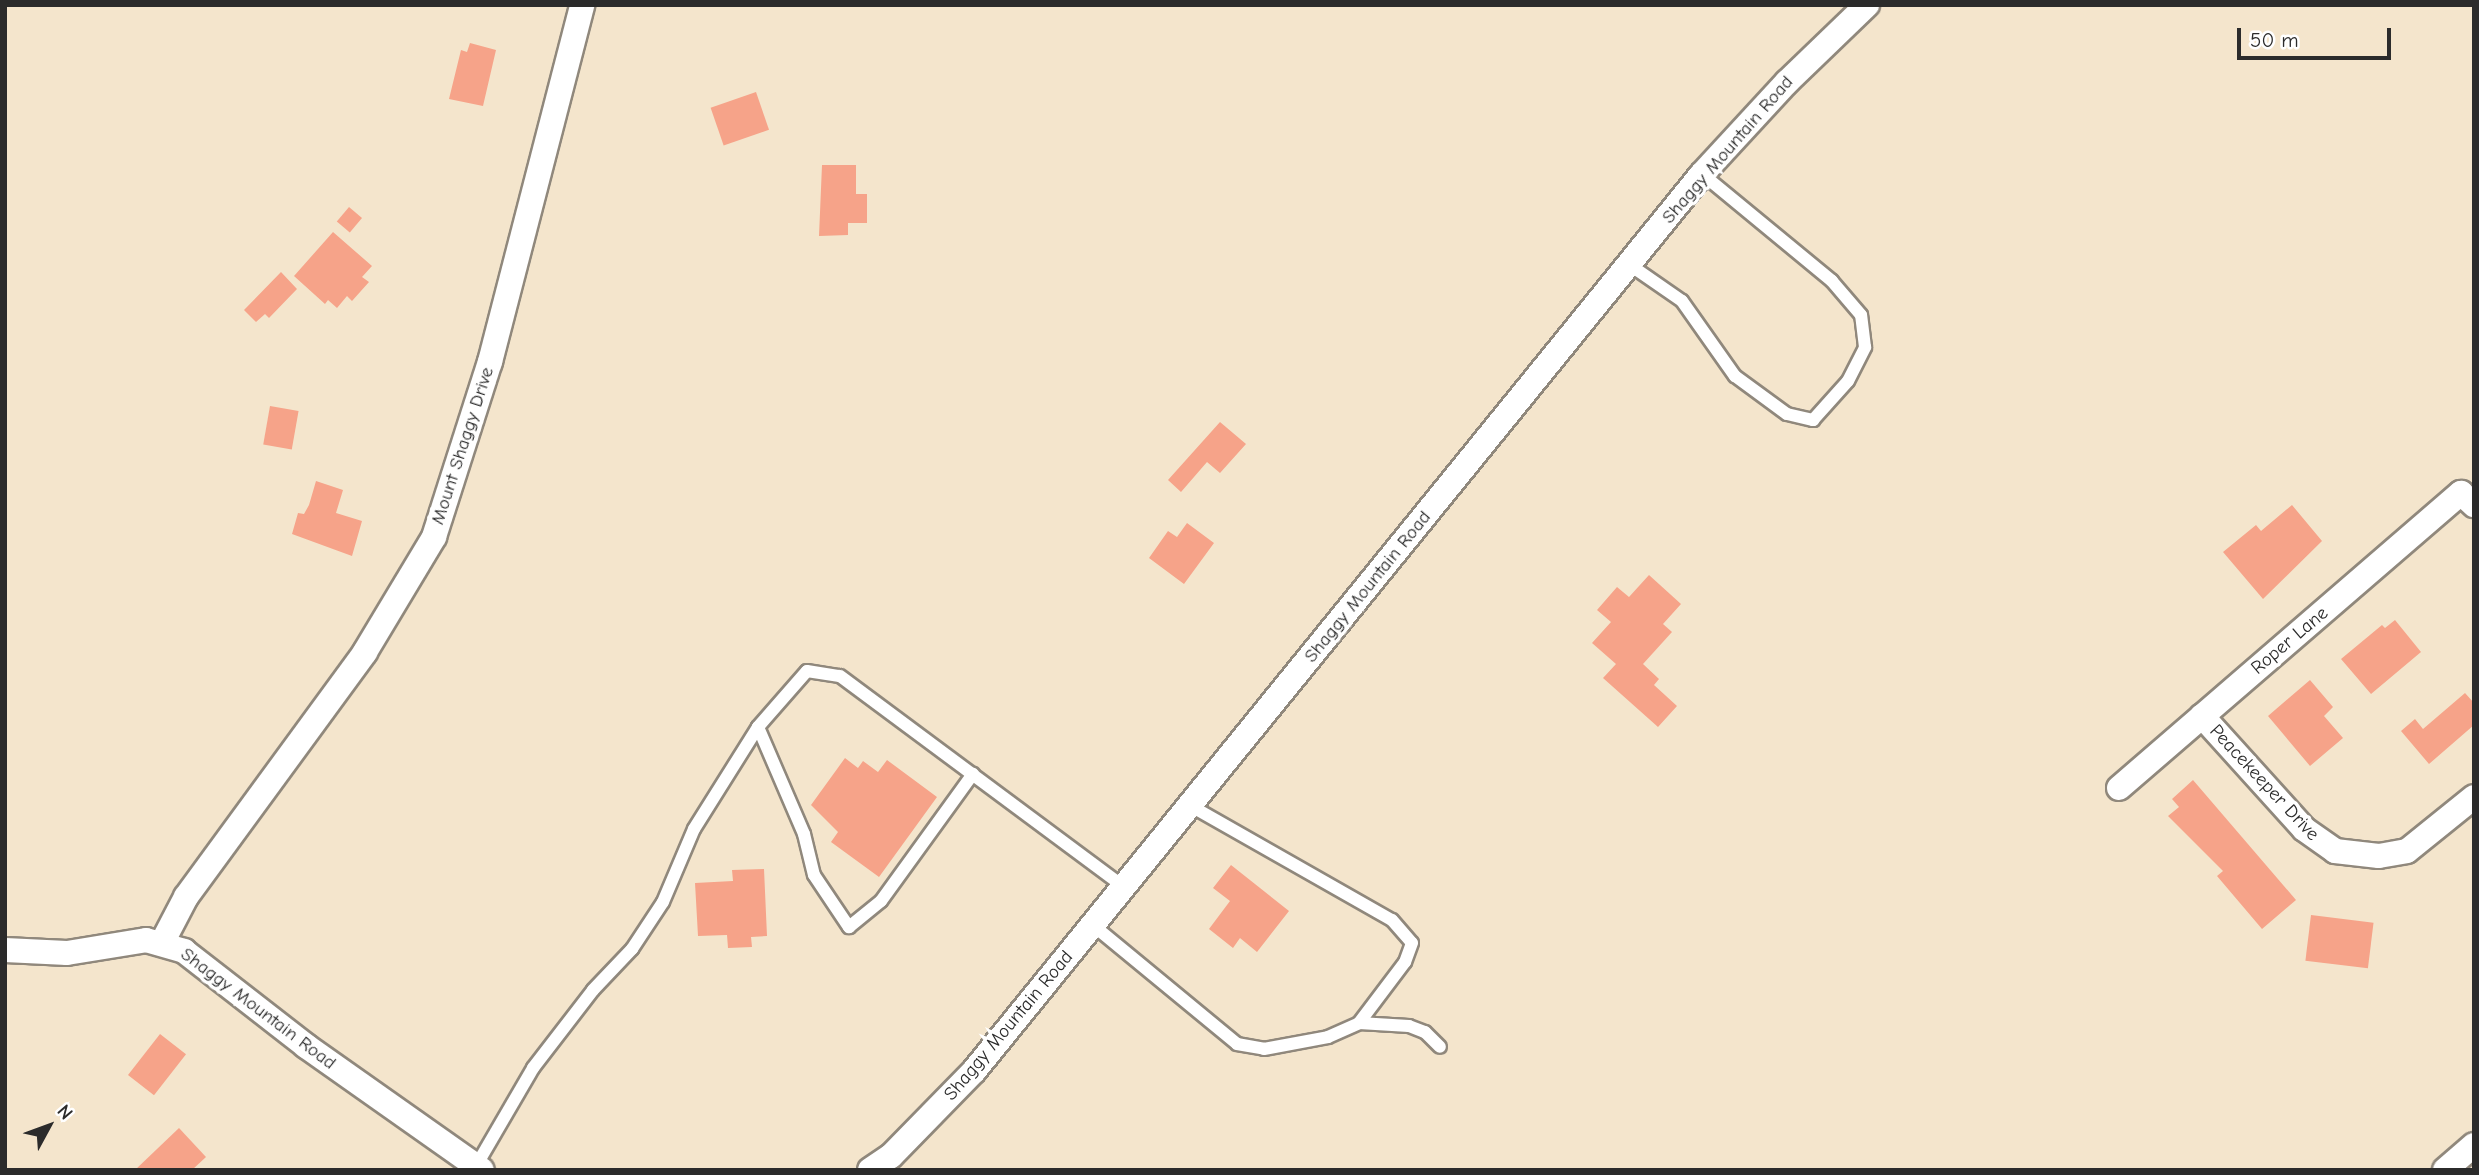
<!DOCTYPE html>
<html>
<head>
<meta charset="utf-8">
<style>
	body { margin:0 }
	#map { position:relative; width:2479px; height:1175px; overflow:hidden; background:#f4e5cc; font-family:"Comic Neue",sans-serif }
	div>[style] { position:absolute }
	[style*='--x'] { left:calc(var(--x)*1px); top:calc(var(--y)*1px); width:calc(var(--w)*1px); rotate:calc(var(--a)*1deg) }
	.building>* { inset:0; background:#f6a389; transform-origin:0 0 }
	.roads { filter:drop-shadow(2px 0 #90887c) drop-shadow(-2px 0 #90887c) drop-shadow(0 2px #90887c) drop-shadow(0 -2px #90887c) }
	.service>* { height:12px; margin:-6px; padding:0 6px; transform-origin:6px; border-radius:6px; background:#fff }
	.minor>* { height:24px; margin:-12px; padding:0 12px; transform-origin:12px; border-radius:12px; background:#fff }
	span { translate:-50% -50%; white-space:nowrap; text-align:center; line-height:1.15; -webkit-text-stroke:7px #fff; paint-order:stroke }
	.street-label { font-size:19px; color:#2b2b2b }
	.frame { position:absolute; inset:0; border:7px solid #2b2b2b; pointer-events:none }
	.north { position:absolute; left:14px; top:1091px; width:70px; height:70px; -webkit-text-stroke:5px #fff; paint-order:stroke; rotate:49deg; font-size:19px; font-weight:700; line-height:28px; text-align:center; color:#2b2b2b }
	.north::after { content:''; display:block; margin:auto; width:24px; height:32px; background:#2b2b2b; clip-path:polygon(50% 0,100% 100%,50% 72%,0 100%) }
	.scale { position:absolute; left:2237px; top:28px; width:154px; height:32px; box-sizing:border-box; border:4px solid #2b2b2b; border-top:0; padding-left:9px; font-size:21px; line-height:24px; white-space:nowrap; color:#2b2b2b; -webkit-text-stroke:5px #fff; paint-order:stroke }
</style>
</head>
<body>
<div id="map">
	<div class="building">
		<i style="clip-path:polygon(470px 43px,496px 50px,483px 106px,449px 99px,461px 50px,467px 52px)"></i>
		<i style="left:756px;top:92px;width:40px;height:48px;rotate:71deg"></i>
		<i style="clip-path:polygon(822px 165px,856px 165px,856px 194px,867px 194px,867px 223px,848px 223px,848px 235px,819px 236px)"></i>
		<i style="left:349px;top:207px;width:17px;height:19px;rotate:40deg"></i>
		<i style="clip-path:polygon(333px 232px,372px 266px,362px 277px,369px 282px,352px 301px,347px 296px,337px 308px,328px 300px,325px 304px,294px 276px)"></i>
		<i style="clip-path:polygon(281px 272px,297px 289px,269px 318px,265px 314px,256px 322px,244px 310px)"></i>
		<i style="left:270px;top:406px;width:29px;height:39px;rotate:10deg"></i>
		<i style="clip-path:polygon(1220px 422px,1246px 444px,1220px 473px,1207px 462px,1181px 492px,1168px 480px)"></i>
		<i style="clip-path:polygon(316px 481px,343px 490px,336px 513px,362px 521px,352px 556px,292px 534px,298px 513px,304px 514px,309px 505px)"></i>
		<i style="clip-path:polygon(2292px 505px,2322px 541px,2263px 599px,2223px 552px,2256px 525px,2261px 531px)"></i>
		<i style="clip-path:polygon(1187px 523px,1214px 543px,1184px 584px,1149px 558px,1168px 531px,1177px 537px)"></i>
		<i style="clip-path:polygon(1649px 575px,1681px 604px,1663px 624px,1672px 632px,1643px 664px,1659px 679px,1654px 685px,1677px 706px,1658px 727px,1603px 678px,1616px 664px,1592px 643px,1611px 622px,1597px 610px,1617px 587px,1629px 597px)"></i>
		<i style="clip-path:polygon(2395px 620px,2421px 652px,2371px 694px,2341px 659px,2382px 625px,2385px 628px)"></i>
		<i style="clip-path:polygon(2310px 680px,2333px 707px,2324px 716px,2343px 738px,2310px 766px,2268px 716px)"></i>
		<i style="clip-path:polygon(2465px 693px,2474px 703px,2474px 725px,2429px 764px,2401px 731px,2415px 719px,2423px 729px)"></i>
		<i style="clip-path:polygon(845px 758px,858px 768px,863px 761px,878px 772px,887px 760px,937px 797px,879px 877px,831px 842px,838px 832px,811px 805px)"></i>
		<i style="clip-path:polygon(2193px 780px,2296px 900px,2262px 929px,2217px 876px,2223px 871px,2168px 816px,2179px 807px,2172px 799px)"></i>
		<i style="clip-path:polygon(1231px 865px,1289px 911px,1257px 952px,1240px 938px,1233px 948px,1209px 929px,1230px 901px,1213px 888px)"></i>
		<i style="clip-path:polygon(764px 869px,767px 936px,751px 937px,752px 947px,728px 948px,727px 935px,698px 936px,695px 883px,733px 881px,732px 870px)"></i>
		<i style="left:2311px;top:915px;width:63px;height:46px;rotate:7deg"></i>
		<i style="left:160px;top:1034px;width:33px;height:52px;rotate:38deg"></i>
		<i style="clip-path:polygon(179px 1128px,206px 1157px,192px 1170px,135px 1170px)"></i>
	</div>
	<div class="roads">
		<div class="service">
			<i style="--x:1630;--y:265;--w:63;--a:34.7"></i>
			<i style="--x:1682;--y:301;--w:92;--a:54.8"></i>
			<i style="--x:1735;--y:376;--w:64;--a:36.2"></i>
			<i style="--x:1787;--y:414;--w:27;--a:13"></i>
			<i style="--x:1813;--y:420;--w:52;--a:-48.1"></i>
			<i style="--x:1848;--y:381;--w:38;--a:-63"></i>
			<i style="--x:1865;--y:347;--w:32;--a:-97"></i>
			<i style="--x:1861;--y:315;--w:45;--a:-130.5"></i>
			<i style="--x:1832;--y:281;--w:168;--a:-140.5"></i>
			<i style="--x:758;--y:727;--w:116;--a:66.7"></i>
			<i style="--x:804;--y:834;--w:42;--a:76.3"></i>
			<i style="--x:814;--y:875;--w:63;--a:56.1"></i>
			<i style="--x:849;--y:927;--w:41;--a:-39.1"></i>
			<i style="--x:881;--y:901;--w:157;--a:-54.1"></i>
			<i style="--x:1191;--y:806;--w:231;--a:29.6"></i>
			<i style="--x:1392;--y:920;--w:30;--a:49"></i>
			<i style="--x:1412;--y:943;--w:20;--a:110"></i>
			<i style="--x:1405;--y:962;--w:76;--a:127"></i>
			<i style="--x:1094;--y:926;--w:185;--a:39.5"></i>
			<i style="--x:1237;--y:1044;--w:27;--a:10"></i>
			<i style="--x:1264;--y:1049;--w:65;--a:-10.6"></i>
			<i style="--x:1328;--y:1037;--w:34;--a:-24"></i>
			<i style="--x:1359;--y:1023;--w:50;--a:3.4"></i>
			<i style="--x:1409;--y:1026;--w:17;--a:21"></i>
			<i style="--x:1425;--y:1032;--w:21;--a:45"></i>
			<i style="--x:476;--y:1166;--w:113;--a:-59.8"></i>
			<i style="--x:533;--y:1068;--w:98;--a:-52.4"></i>
			<i style="--x:593;--y:990;--w:57;--a:-46.4"></i>
			<i style="--x:632;--y:949;--w:56;--a:-56.6"></i>
			<i style="--x:663;--y:902;--w:79;--a:-67"></i>
			<i style="--x:694;--y:829;--w:120;--a:-57.9"></i>
			<i style="--x:758;--y:727;--w:74;--a:-48.8"></i>
			<i style="--x:807;--y:671;--w:33;--a:9"></i>
			<i style="--x:840;--y:676;--w:355;--a:36.6"></i>
		</div>
		<div class="minor">
			<i style="--x:2202;--y:716;--w:152;--a:47.9"></i>
			<i style="--x:2304;--y:829;--w:38;--a:35"></i>
			<i style="--x:2335;--y:851;--w:44;--a:6.5"></i>
			<i style="--x:2379;--y:856;--w:28;--a:-10"></i>
			<i style="--x:2407;--y:851;--w:86;--a:-38.9"></i>
			<i style="--x:2119;--y:788;--w:452;--a:-40.8"></i>
			<i style="--x:2461;--y:493;--w:18;--a:43"></i>
			<i style="--x:163;--y:941;--w:50;--a:-62.4"></i>
			<i style="--x:186;--y:897;--w:303;--a:-53.8"></i>
			<i style="--x:365;--y:652;--w:134;--a:-59"></i>
			<i style="--x:434;--y:537;--w:184;--a:-72.3"></i>
			<i style="--x:490;--y:362;--w:369;--a:-75.5"></i>
			<i style="--x:5;--y:950;--w:62;--a:2.8"></i>
			<i style="--x:67;--y:953;--w:80;--a:-9.3"></i>
			<i style="--x:146;--y:940;--w:40;--a:16"></i>
			<i style="--x:184;--y:951;--w:155;--a:37.9"></i>
			<i style="--x:306;--y:1046;--w:215;--a:35.2"></i>
			<i style="--x:870;--y:1170;--w:25;--a:-34"></i>
			<i style="--x:891;--y:1156;--w:119;--a:-45.7"></i>
			<i style="--x:974;--y:1071;--w:1155;--a:-50.94"></i>
			<i style="--x:1702;--y:174;--w:125;--a:-47.3"></i>
			<i style="--x:1787;--y:82;--w:111;--a:-43.9"></i>
			<i style="--x:2445;--y:1170;--w:38;--a:-41"></i>
		</div>
	</div>
	<div class="street-label">
		<span style="left:1728px;top:150px;rotate:-49deg">Shaggy Mountain Road</span>
		<span style="left:463px;top:446px;rotate:-72deg">Mount Shaggy Drive</span>
		<span style="left:1368px;top:587px;rotate:-51deg">Shaggy Mountain Road</span>
		<span style="left:2290px;top:641px;rotate:-40deg">Roper Lane</span>
		<span style="left:2264px;top:783px;rotate:47deg">Peacekeeper Drive</span>
		<span style="left:258px;top:1009px;rotate:37deg">Shaggy Mountain Road</span>
		<span style="left:1009px;top:1026px;rotate:-50deg">Shaggy Mountain Road</span>
	</div>
	<div class="frame"></div>
	<div class="north">N</div>
	<div class="scale">50 m</div>
</div>
</body>
</html>
